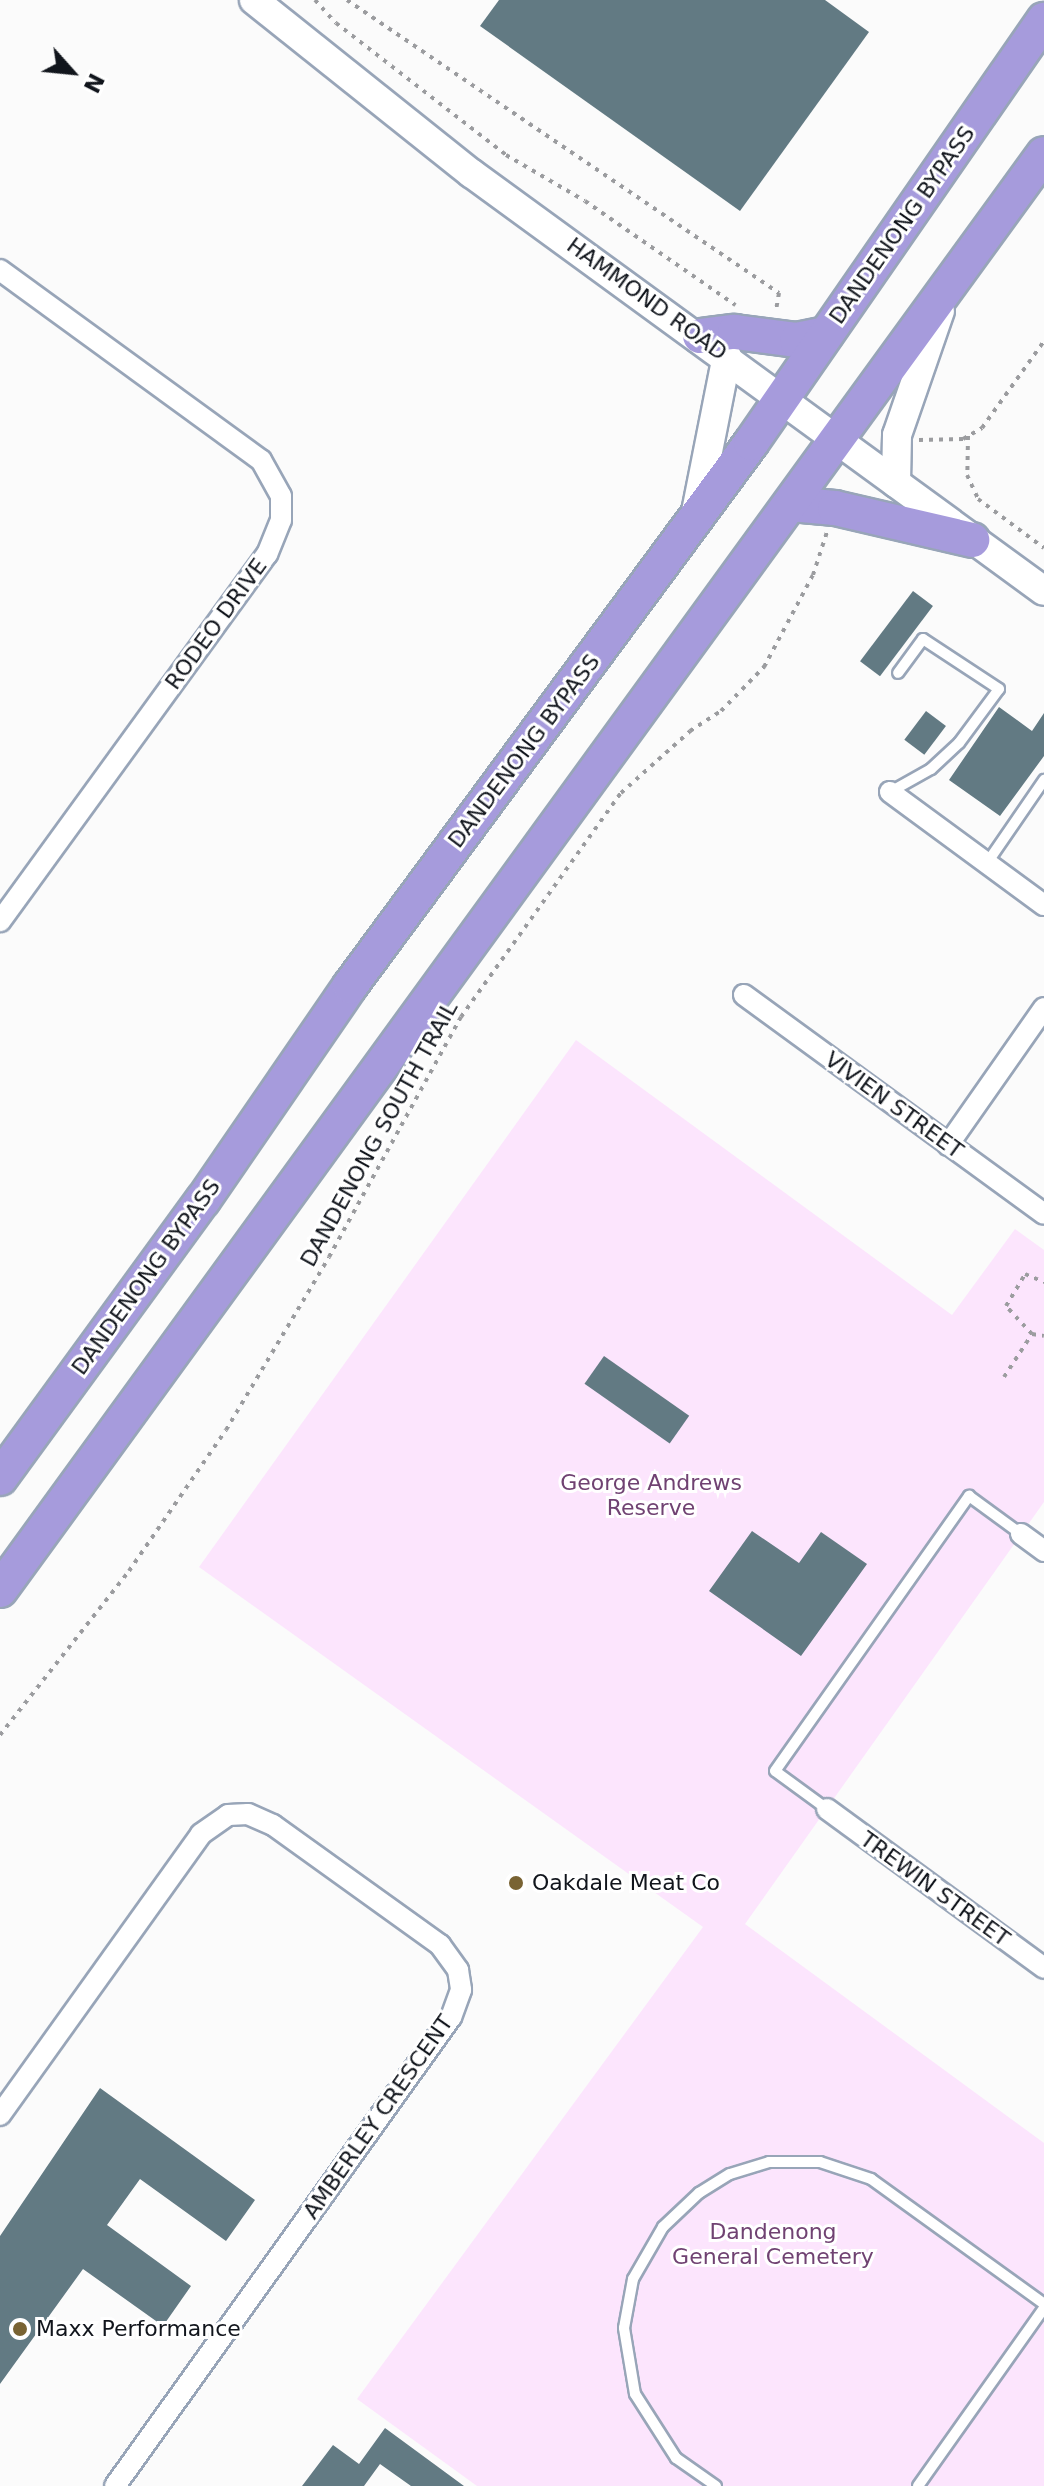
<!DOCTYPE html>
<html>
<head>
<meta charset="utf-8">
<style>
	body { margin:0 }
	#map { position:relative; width:1044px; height:2486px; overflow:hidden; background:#fbfbfb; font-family:"DejaVu Sans",sans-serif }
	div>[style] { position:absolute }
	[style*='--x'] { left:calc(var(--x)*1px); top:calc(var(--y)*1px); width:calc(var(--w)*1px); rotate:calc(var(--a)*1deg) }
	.green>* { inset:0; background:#fce5fd }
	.building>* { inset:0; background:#627a83; transform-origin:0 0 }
	.path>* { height:4px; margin-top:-2px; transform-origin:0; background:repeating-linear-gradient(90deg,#9b9c9f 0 4px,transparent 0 10px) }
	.roads { filter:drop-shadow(2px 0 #98a5b8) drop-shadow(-2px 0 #98a5b8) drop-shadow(0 2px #98a5b8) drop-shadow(0 -2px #98a5b8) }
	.service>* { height:10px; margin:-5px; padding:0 5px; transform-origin:5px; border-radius:5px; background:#fff }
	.minor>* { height:20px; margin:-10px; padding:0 10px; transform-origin:10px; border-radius:10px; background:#fff }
	.secondary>* { height:28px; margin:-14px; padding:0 14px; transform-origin:14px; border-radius:14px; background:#fff }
	.trunk>* { height:34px; margin:-17px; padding:0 17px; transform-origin:17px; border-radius:17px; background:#a69bdc }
	.dots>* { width:22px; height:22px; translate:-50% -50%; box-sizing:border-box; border:4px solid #fff; border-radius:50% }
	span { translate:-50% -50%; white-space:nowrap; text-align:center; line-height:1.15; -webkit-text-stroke:6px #fff; paint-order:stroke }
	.street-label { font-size:22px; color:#11151c }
	.park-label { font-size:22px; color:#704272 }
	.poi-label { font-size:22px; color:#11151c }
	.left { translate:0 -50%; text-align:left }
	.north { position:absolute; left:32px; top:32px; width:80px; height:80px; -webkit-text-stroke:6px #fff; paint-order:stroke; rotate:117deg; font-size:22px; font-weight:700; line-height:32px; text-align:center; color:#11151c }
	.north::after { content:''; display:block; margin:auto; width:28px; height:36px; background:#11151c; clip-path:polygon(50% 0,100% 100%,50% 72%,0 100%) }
</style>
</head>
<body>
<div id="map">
	<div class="green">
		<i style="clip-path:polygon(576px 1040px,952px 1315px,1015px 1229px,1044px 1250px,1044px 1502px,745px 1924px,1044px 2143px,1044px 2486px,477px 2486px,357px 2399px,703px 1927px,199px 1567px)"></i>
	</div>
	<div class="building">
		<i style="clip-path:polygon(499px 0,825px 0,869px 32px,740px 211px,480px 26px)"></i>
		<i style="left:913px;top:591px;width:25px;height:88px;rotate:37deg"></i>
		<i style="clip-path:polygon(999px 707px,1032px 731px,1044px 713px,1044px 756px,1000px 816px,949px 780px)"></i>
		<i style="left:926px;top:711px;width:25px;height:36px;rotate:37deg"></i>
		<i style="left:604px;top:1356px;width:104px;height:34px;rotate:35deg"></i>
		<i style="clip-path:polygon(752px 1531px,799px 1563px,821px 1532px,867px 1564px,801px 1656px,709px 1591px)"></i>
		<i style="clip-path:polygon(100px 2088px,255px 2200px,226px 2241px,140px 2179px,107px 2225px,191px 2286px,163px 2326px,83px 2269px,0 2384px,0 2236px)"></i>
		<i style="clip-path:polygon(385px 2428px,464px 2486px,411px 2486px,380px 2464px,364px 2486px,302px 2486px,333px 2445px,359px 2464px)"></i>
	</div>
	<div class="path">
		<i style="--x:315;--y:0;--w:31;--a:48"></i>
		<i style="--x:336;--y:23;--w:215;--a:37.8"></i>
		<i style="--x:506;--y:155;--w:91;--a:30.2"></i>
		<i style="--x:585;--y:201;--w:183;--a:34.7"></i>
		<i style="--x:347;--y:0;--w:522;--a:34.15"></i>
		<i style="--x:779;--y:293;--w:17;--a:100"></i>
		<i style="--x:968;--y:436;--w:39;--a:91"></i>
		<i style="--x:967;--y:475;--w:26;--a:65"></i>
		<i style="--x:978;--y:499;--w:82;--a:36.6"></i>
		<i style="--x:919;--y:440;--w:44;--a:-1.3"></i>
		<i style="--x:963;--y:439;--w:22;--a:-30"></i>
		<i style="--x:982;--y:428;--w:107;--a:-54.5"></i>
		<i style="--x:1032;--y:1334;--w:38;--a:-133"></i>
		<i style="--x:1006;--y:1306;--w:37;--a:-59"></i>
		<i style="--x:1025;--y:1274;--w:21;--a:23"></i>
		<i style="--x:1004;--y:1377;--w:51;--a:-56.9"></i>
		<i style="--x:1032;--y:1334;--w:12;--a:9"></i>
		<i style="--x:0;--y:1735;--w:209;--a:-51.8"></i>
		<i style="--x:129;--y:1571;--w:171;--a:-55.5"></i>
		<i style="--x:226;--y:1430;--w:201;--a:-59.2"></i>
		<i style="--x:329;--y:1257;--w:274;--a:-61.2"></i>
		<i style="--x:461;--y:1017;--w:275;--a:-54.5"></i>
		<i style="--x:621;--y:793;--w:93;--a:-41.9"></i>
		<i style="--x:690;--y:731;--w:37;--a:-33"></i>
		<i style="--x:721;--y:711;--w:62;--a:-45.7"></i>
		<i style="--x:764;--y:667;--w:104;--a:-62"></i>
		<i style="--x:813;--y:575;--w:45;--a:-72"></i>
	</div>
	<div class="roads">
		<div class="service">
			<i style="--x:890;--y:792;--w:47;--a:-29.3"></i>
			<i style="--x:931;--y:769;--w:38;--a:-43"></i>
			<i style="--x:959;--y:743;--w:67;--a:-53.5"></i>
			<i style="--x:999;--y:689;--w:91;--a:-146.7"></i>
			<i style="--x:923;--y:639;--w:42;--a:126.3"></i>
			<i style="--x:987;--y:863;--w:101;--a:-55.5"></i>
			<i style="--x:827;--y:1809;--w:64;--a:-143.8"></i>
			<i style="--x:775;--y:1771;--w:337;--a:-54.8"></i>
			<i style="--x:969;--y:1496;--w:64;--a:36.2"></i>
			<i style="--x:716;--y:2486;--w:49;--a:-145"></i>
			<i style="--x:676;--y:2458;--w:76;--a:-122.6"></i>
			<i style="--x:635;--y:2394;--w:67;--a:-99.5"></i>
			<i style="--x:624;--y:2328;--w:50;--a:-79.6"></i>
			<i style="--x:633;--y:2279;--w:60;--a:-60"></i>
			<i style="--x:663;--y:2227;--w:50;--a:-43.4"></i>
			<i style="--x:699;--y:2193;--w:36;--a:-32"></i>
			<i style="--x:730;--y:2174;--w:41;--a:-17.1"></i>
			<i style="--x:769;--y:2162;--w:51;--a:0"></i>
			<i style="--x:820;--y:2162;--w:54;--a:18.4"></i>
			<i style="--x:871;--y:2179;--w:213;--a:35.8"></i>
			<i style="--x:918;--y:2486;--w:218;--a:-54.7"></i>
		</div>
		<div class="minor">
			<i style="--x:0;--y:270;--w:323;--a:36.1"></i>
			<i style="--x:261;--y:460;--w:41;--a:60.9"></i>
			<i style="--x:281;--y:496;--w:24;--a:90"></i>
			<i style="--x:281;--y:520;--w:37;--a:112"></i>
			<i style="--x:267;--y:554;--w:454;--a:126"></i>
			<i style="--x:890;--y:792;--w:191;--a:36.3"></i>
			<i style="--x:744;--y:995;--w:371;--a:36.1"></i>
			<i style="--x:948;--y:1145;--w:167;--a:-55"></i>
			<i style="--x:1021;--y:1534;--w:29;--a:36"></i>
			<i style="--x:827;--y:1809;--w:269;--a:36.2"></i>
			<i style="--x:0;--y:2115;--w:345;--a:-54.4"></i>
			<i style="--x:201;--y:1834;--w:33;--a:-35"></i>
			<i style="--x:228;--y:1815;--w:20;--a:-3"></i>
			<i style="--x:248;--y:1814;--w:27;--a:24"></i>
			<i style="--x:273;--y:1825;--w:206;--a:35.7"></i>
			<i style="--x:440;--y:1945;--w:31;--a:54"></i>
			<i style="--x:458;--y:1970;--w:20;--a:81"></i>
			<i style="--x:461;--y:1990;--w:29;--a:110"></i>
			<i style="--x:451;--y:2017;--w:577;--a:125.62"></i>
		</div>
		<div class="secondary">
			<i style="--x:254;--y:0;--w:278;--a:38.6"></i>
			<i style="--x:471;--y:173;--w:709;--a:36.11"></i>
			<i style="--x:896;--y:483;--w:48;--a:-88.8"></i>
			<i style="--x:897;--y:435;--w:131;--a:-70.9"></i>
			<i style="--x:695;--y:517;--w:164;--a:-78.8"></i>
		</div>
		<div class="trunk">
			<i style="--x:700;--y:336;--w:35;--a:-7"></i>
			<i style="--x:735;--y:332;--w:63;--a:7.4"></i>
			<i style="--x:797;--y:340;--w:30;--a:-12"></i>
			<i style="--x:791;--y:504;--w:44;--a:5.2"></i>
			<i style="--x:835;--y:508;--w:141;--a:13.1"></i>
			<i style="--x:0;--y:1478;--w:344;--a:-53.9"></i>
			<i style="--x:203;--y:1200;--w:260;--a:-55.5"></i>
			<i style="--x:350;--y:986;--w:675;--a:-53.55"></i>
			<i style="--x:751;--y:443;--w:515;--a:-55.29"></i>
			<i style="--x:0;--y:1590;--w:1775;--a:-53.98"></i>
		</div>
	</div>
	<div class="dots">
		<i style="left:516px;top:1883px;background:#796333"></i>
		<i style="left:20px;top:2329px;background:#796333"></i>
	</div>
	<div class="street-label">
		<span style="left:902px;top:225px;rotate:-55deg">DANDENONG BYPASS</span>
		<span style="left:647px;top:299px;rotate:36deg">HAMMOND ROAD</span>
		<span style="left:216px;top:624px;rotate:-54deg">RODEO DRIVE</span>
		<span style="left:524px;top:751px;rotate:-53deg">DANDENONG BYPASS</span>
		<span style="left:894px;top:1105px;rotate:36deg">VIVIEN STREET</span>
		<span style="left:379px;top:1134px;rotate:-61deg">DANDENONG SOUTH TRAIL</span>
		<span style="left:146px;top:1277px;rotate:-54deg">DANDENONG BYPASS</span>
		<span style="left:935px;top:1889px;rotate:36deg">TREWIN STREET</span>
		<span style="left:378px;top:2117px;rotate:-55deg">AMBERLEY CRESCENT</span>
	</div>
	<div class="park-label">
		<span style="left:651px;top:1495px">George Andrews<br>Reserve</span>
		<span style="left:773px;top:2244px">Dandenong<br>General Cemetery</span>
	</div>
	<div class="poi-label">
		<span class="left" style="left:532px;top:1883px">Oakdale Meat Co</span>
		<span class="left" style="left:36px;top:2329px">Maxx Performance</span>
	</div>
	<div class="north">N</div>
</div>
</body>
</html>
